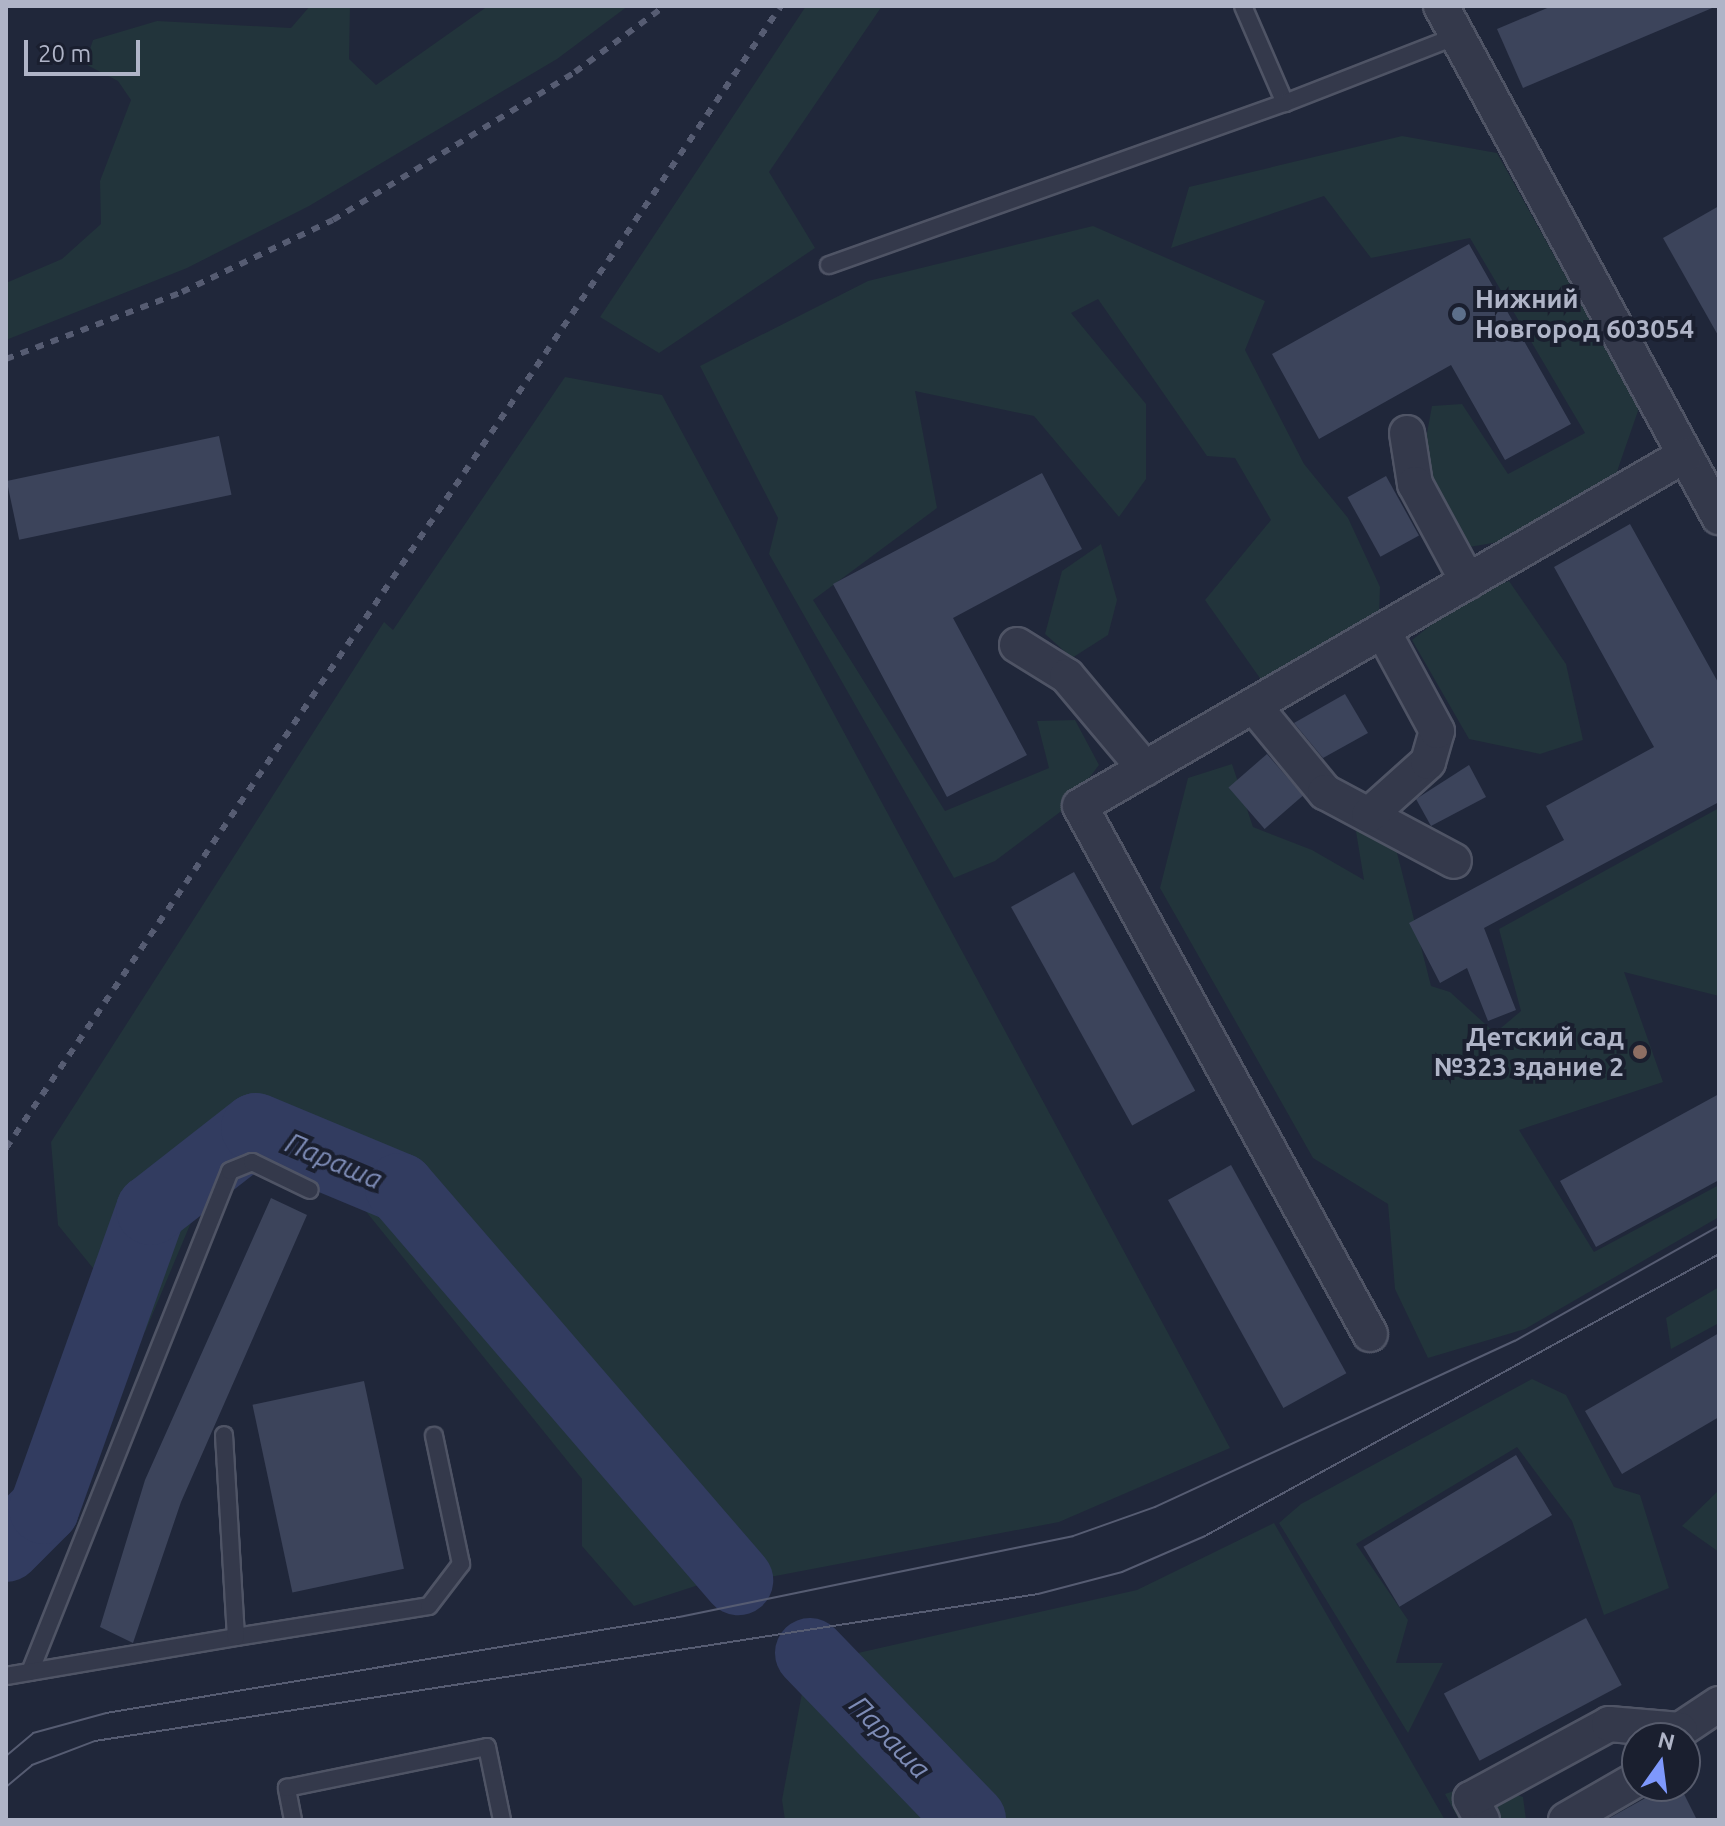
<!DOCTYPE html>
<html>
<head>
<meta charset="utf-8">
<style>
	body { margin:0 }
	#map { position:relative; width:1725px; height:1826px; overflow:hidden; background:#20273a; font-family:Ubuntu,sans-serif }
	div>[style] { position:absolute }
	[style*='--x'] { left:calc(var(--x)*1px); top:calc(var(--y)*1px); width:calc(var(--w)*1px); rotate:calc(var(--a)*1deg) }
	.green>* { inset:0; background:#22343b }
	.river>* { height:70px; margin:-35px; padding:0 35px; transform-origin:35px; border-radius:35px; background:#323c60 }
	.building>* { inset:0; background:#3c445b; transform-origin:0 0 }
	.roads { filter:drop-shadow(2px 0 #4f5465) drop-shadow(-2px 0 #4f5465) drop-shadow(0 2px #4f5465) drop-shadow(0 -2px #4f5465) }
	.service>* { height:16px; margin:-8px; padding:0 8px; transform-origin:8px; border-radius:8px; background:#34394b }
	.minor>* { height:34px; margin:-17px; padding:0 17px; transform-origin:17px; border-radius:17px; background:#34394b }
	.tram>* { height:2px; margin:-1px; padding:0 1px; transform-origin:1px; border-radius:1px; background:#565c72 }
	.rail>* { height:6px; margin-top:-3px; transform-origin:0; background:repeating-linear-gradient(90deg,#565c72 0 8px,transparent 0 16px) }
	.dots>* { width:22px; height:22px; translate:-50% -50%; box-sizing:border-box; border:4px solid #1a1f2f; border-radius:50% }
	span { translate:-50% -50%; white-space:nowrap; text-align:center; line-height:1.15; -webkit-text-stroke:8px #1a1f2f; paint-order:stroke }
	.poi-label { font-size:26px; color:#afb4c7; font-weight:700 }
	.left { translate:0 -50%; text-align:left }
	.right { translate:-100% -50%; text-align:right }
	.water-label { font-size:28px; color:#7d8bb5; font-style:italic }
	.frame { position:absolute; inset:0; border:8px solid #afb4c7; pointer-events:none }
	.north { position:absolute; left:1621px; top:1722px; width:80px; height:80px; box-sizing:border-box; background:#1a1f2f; border:2px solid #565b6c; border-radius:50%; rotate:14deg; font-size:22px; font-weight:700; line-height:32px; text-align:center; color:#afb4c7 }
	.north::after { content:''; display:block; margin:auto; width:28px; height:36px; background:#7e98fc; clip-path:polygon(50% 0,100% 100%,50% 72%,0 100%) }
	.scale { position:absolute; left:24px; top:40px; width:116px; height:36px; box-sizing:border-box; border:4px solid #afb4c7; border-top:0; padding-left:10px; font-size:24px; line-height:28px; white-space:nowrap; color:#afb4c7; -webkit-text-stroke:6px #1a1f2f; paint-order:stroke }
</style>
</head>
<body>
<div id="map">
	<div class="green">
		<i style="clip-path:polygon(310px 6px,350px 6px,349px 59px,376px 85px,488px 6px,628px 6px,557px 59px,309px 206px,187px 268px,6px 340px,6px 283px,62px 259px,101px 224px,100px 181px,131px 100px,118px 81px,85px 64px,93px 40px,157px 21px,291px 28px)"></i>
		<i style="clip-path:polygon(806px 6px,882px 6px,769px 172px,815px 248px,659px 353px,600px 317px)"></i>
		<i style="clip-path:polygon(1402px 136px,1497px 153px,1639px 408px,1613px 483px,1504px 541px,1458px 549px,1420px 471px,1432px 406px,1462px 404px,1508px 474px,1585px 433px,1470px 238px,1371px 258px,1324px 196px,1171px 248px,1189px 187px)"></i>
		<i style="clip-path:polygon(1093px 226px,1265px 301px,1245px 350px,1304px 464px,1348px 518px,1380px 587px,1379px 616px,1264px 684px,1205px 600px,1271px 520px,1235px 458px,1207px 456px,1098px 299px,1071px 313px,1146px 404px,1146px 479px,1119px 517px,1034px 416px,915px 391px,937px 508px,813px 600px,945px 811px,1049px 768px,1037px 721px,1075px 720px,1099px 765px,1068px 806px,995px 861px,954px 878px,769px 554px,778px 518px,700px 366px,868px 281px)"></i>
		<i style="clip-path:polygon(565px 377px,662px 395px,1230px 1448px,1059px 1522px,770px 1577px,760px 1565px,634px 1606px,582px 1546px,582px 1479px,360px 1204px,257px 1146px,208px 1182px,145px 1332px,58px 1225px,51px 1142px,384px 622px,393px 630px)"></i>
		<i style="clip-path:polygon(1101px 544px,1117px 600px,1108px 635px,1072px 658px,1045px 634px,1062px 571px)"></i>
		<i style="clip-path:polygon(1509px 581px,1566px 664px,1583px 740px,1540px 754px,1469px 739px,1412px 640px,1466px 597px)"></i>
		<i style="clip-path:polygon(1232px 764px,1253px 827px,1312px 850px,1364px 880px,1351px 801px,1381px 790px,1431px 986px,1450px 992px,1495px 1033px,1521px 1011px,1499px 929px,1719px 808px,1719px 996px,1624px 972px,1663px 1082px,1519px 1130px,1594px 1252px,1719px 1185px,1719px 1217px,1525px 1329px,1428px 1358px,1395px 1289px,1388px 1204px,1313px 1158px,1160px 888px,1188px 778px)"></i>
		<i style="clip-path:polygon(1719px 1287px,1719px 1323px,1671px 1349px,1666px 1318px)"></i>
		<i style="clip-path:polygon(1532px 1379px,1566px 1395px,1614px 1487px,1640px 1495px,1669px 1588px,1604px 1615px,1572px 1521px,1517px 1447px,1356px 1544px,1408px 1620px,1396px 1663px,1443px 1663px,1408px 1733px,1279px 1523px,1301px 1504px)"></i>
		<i style="clip-path:polygon(1719px 1490px,1719px 1552px,1682px 1526px)"></i>
		<i style="clip-path:polygon(1274px 1523px,1445px 1820px,977px 1820px,839px 1676px,849px 1655px,1137px 1590px)"></i>
		<i style="clip-path:polygon(808px 1661px,960px 1820px,785px 1820px,782px 1800px)"></i>
		<i style="clip-path:polygon(1481px 1782px,1523px 1797px,1526px 1820px,1459px 1820px,1445px 1794px)"></i>
	</div>
	<div class="river">
		<i style="--x:6;--y:1547;--w:54;--a:-45"></i>
		<i style="--x:44;--y:1509;--w:318;--a:-70.3"></i>
		<i style="--x:151;--y:1210;--w:133;--a:-38"></i>
		<i style="--x:256;--y:1128;--w:156;--a:22.6"></i>
		<i style="--x:400;--y:1188;--w:518;--a:49.23"></i>
		<i style="--x:810;--y:1653;--w:232;--a:46"></i>
	</div>
	<div class="building">
		<i style="clip-path:polygon(1552px 6px,1717px 6px,1523px 88px,1497px 29px)"></i>
		<i style="clip-path:polygon(1719px 206px,1719px 337px,1663px 238px)"></i>
		<i style="clip-path:polygon(1469px 244px,1571px 424px,1505px 460px,1451px 365px,1319px 439px,1272px 354px)"></i>
		<i style="left:219px;top:436px;width:60px;height:217px;rotate:78deg"></i>
		<i style="clip-path:polygon(1042px 473px,1082px 549px,953px 618px,1027px 755px,947px 797px,833px 584px)"></i>
		<i style="left:1386px;top:476px;width:68px;height:44px;rotate:61deg"></i>
		<i style="clip-path:polygon(1630px 524px,1719px 684px,1719px 802px,1484px 928px,1516px 1010px,1488px 1021px,1467px 968px,1440px 983px,1409px 923px,1564px 840px,1546px 806px,1654px 747px,1554px 567px)"></i>
		<i style="clip-path:polygon(1345px 694px,1368px 733px,1323px 758px,1294px 723px)"></i>
		<i style="left:1267px;top:754px;width:55px;height:51px;rotate:49deg"></i>
		<i style="clip-path:polygon(1469px 765px,1486px 797px,1431px 826px,1416px 799px)"></i>
		<i style="left:1074px;top:872px;width:250px;height:72px;rotate:61deg"></i>
		<i style="clip-path:polygon(1719px 1094px,1719px 1180px,1596px 1247px,1560px 1181px)"></i>
		<i style="left:1231px;top:1165px;width:238px;height:72px;rotate:61deg"></i>
		<i style="clip-path:polygon(271px 1198px,307px 1215px,181px 1502px,133px 1643px,100px 1627px,145px 1480px)"></i>
		<i style="clip-path:polygon(1719px 1333px,1719px 1417px,1622px 1474px,1585px 1411px)"></i>
		<i style="left:364px;top:1381px;width:192px;height:114px;rotate:78deg"></i>
		<i style="left:1516px;top:1455px;width:70px;height:178px;rotate:59deg"></i>
		<i style="left:1586px;top:1618px;width:76px;height:161px;rotate:62deg"></i>
		<i style="clip-path:polygon(1667px 1786px,1680px 1786px,1697px 1820px,1606px 1820px)"></i>
	</div>
	<div class="roads">
		<div class="service">
			<i style="--x:1243;--y:6;--w:106;--a:66.6"></i>
			<i style="--x:1285;--y:103;--w:185;--a:-21.3"></i>
			<i style="--x:829;--y:265;--w:484;--a:-19.6"></i>
			<i style="--x:236;--y:1637;--w:195;--a:-9.1"></i>
			<i style="--x:429;--y:1606;--w:53;--a:-52.7"></i>
			<i style="--x:461;--y:1564;--w:131;--a:-101.9"></i>
			<i style="--x:30;--y:1672;--w:539;--a:-68.24"></i>
			<i style="--x:230;--y:1171;--w:24;--a:-22"></i>
			<i style="--x:252;--y:1162;--w:64;--a:25.8"></i>
			<i style="--x:6;--y:1676;--w:233;--a:-9.6"></i>
			<i style="--x:236;--y:1637;--w:202;--a:-93.4"></i>
			<i style="--x:293;--y:1820;--w:33;--a:-101"></i>
			<i style="--x:287;--y:1788;--w:204;--a:-11.6"></i>
			<i style="--x:487;--y:1747;--w:75;--a:78.4"></i>
		</div>
		<div class="minor">
			<i style="--x:1441;--y:6;--w:582;--a:61.45"></i>
			<i style="--x:1407;--y:433;--w:52;--a:81.1"></i>
			<i style="--x:1415;--y:484;--w:111;--a:61.6"></i>
			<i style="--x:1017;--y:645;--w:59;--a:31.8"></i>
			<i style="--x:1067;--y:676;--w:121;--a:50"></i>
			<i style="--x:1254;--y:706;--w:112;--a:50.5"></i>
			<i style="--x:1325;--y:792;--w:146;--a:28.1"></i>
			<i style="--x:1369;--y:815;--w:79;--a:-41.9"></i>
			<i style="--x:1428;--y:762;--w:32;--a:-74"></i>
			<i style="--x:1437;--y:731;--w:114;--a:-118.4"></i>
			<i style="--x:1370;--y:1334;--w:602;--a:-118.78"></i>
			<i style="--x:1080;--y:806;--w:699;--a:-30.12"></i>
			<i style="--x:1677;--y:1738;--w:9;--a:-69"></i>
			<i style="--x:1680;--y:1730;--w:47;--a:-33.7"></i>
			<i style="--x:1482;--y:1820;--w:24;--a:-118"></i>
			<i style="--x:1471;--y:1799;--w:157;--a:-28.5"></i>
			<i style="--x:1609;--y:1724;--w:71;--a:4.8"></i>
			<i style="--x:1566;--y:1820;--w:82;--a:-30"></i>
		</div>
	</div>
	<div class="tram">
		<i style="--x:6;--y:1756;--w:35;--a:-40"></i>
		<i style="--x:33;--y:1733;--w:76;--a:-15.3"></i>
		<i style="--x:106;--y:1713;--w:581;--a:-9.51"></i>
		<i style="--x:679;--y:1617;--w:402;--a:-11.6"></i>
		<i style="--x:1073;--y:1536;--w:87;--a:-19.5"></i>
		<i style="--x:1155;--y:1507;--w:396;--a:-24.8"></i>
		<i style="--x:1515;--y:1341;--w:234;--a:-29.4"></i>
		<i style="--x:6;--y:1787;--w:34;--a:-40"></i>
		<i style="--x:32;--y:1765;--w:67;--a:-20.9"></i>
		<i style="--x:95;--y:1741;--w:954;--a:-8.86"></i>
		<i style="--x:1038;--y:1594;--w:87;--a:-14.7"></i>
		<i style="--x:1122;--y:1572;--w:90;--a:-23.4"></i>
		<i style="--x:1205;--y:1536;--w:586;--a:-28.75"></i>
	</div>
	<div class="rail">
		<i style="--x:6;--y:359;--w:188;--a:-20.8"></i>
		<i style="--x:182;--y:292;--w:167;--a:-25.5"></i>
		<i style="--x:333;--y:220;--w:284;--a:-31.4"></i>
		<i style="--x:575;--y:72;--w:112;--a:-36.3"></i>
		<i style="--x:6;--y:1148;--w:1380;--a:-55.84"></i>
	</div>
	<div class="dots">
		<i style="left:1459px;top:314px;background:#5c6f8a"></i>
		<i style="left:1640px;top:1052px;background:#8d6e63"></i>
	</div>
	<div class="poi-label">
		<span class="left" style="left:1475px;top:314px">Нижний<br>Новгород 603054</span>
		<span class="right" style="left:1624px;top:1052px">Детский сад<br>№323 здание 2</span>
	</div>
	<div class="water-label">
		<span style="left:334px;top:1161px;rotate:23deg">Параша</span>
		<span style="left:890px;top:1737px;rotate:46deg">Параша</span>
	</div>
	<div class="frame"></div>
	<div class="north">N</div>
	<div class="scale">20 m</div>
</div>
</body>
</html>
